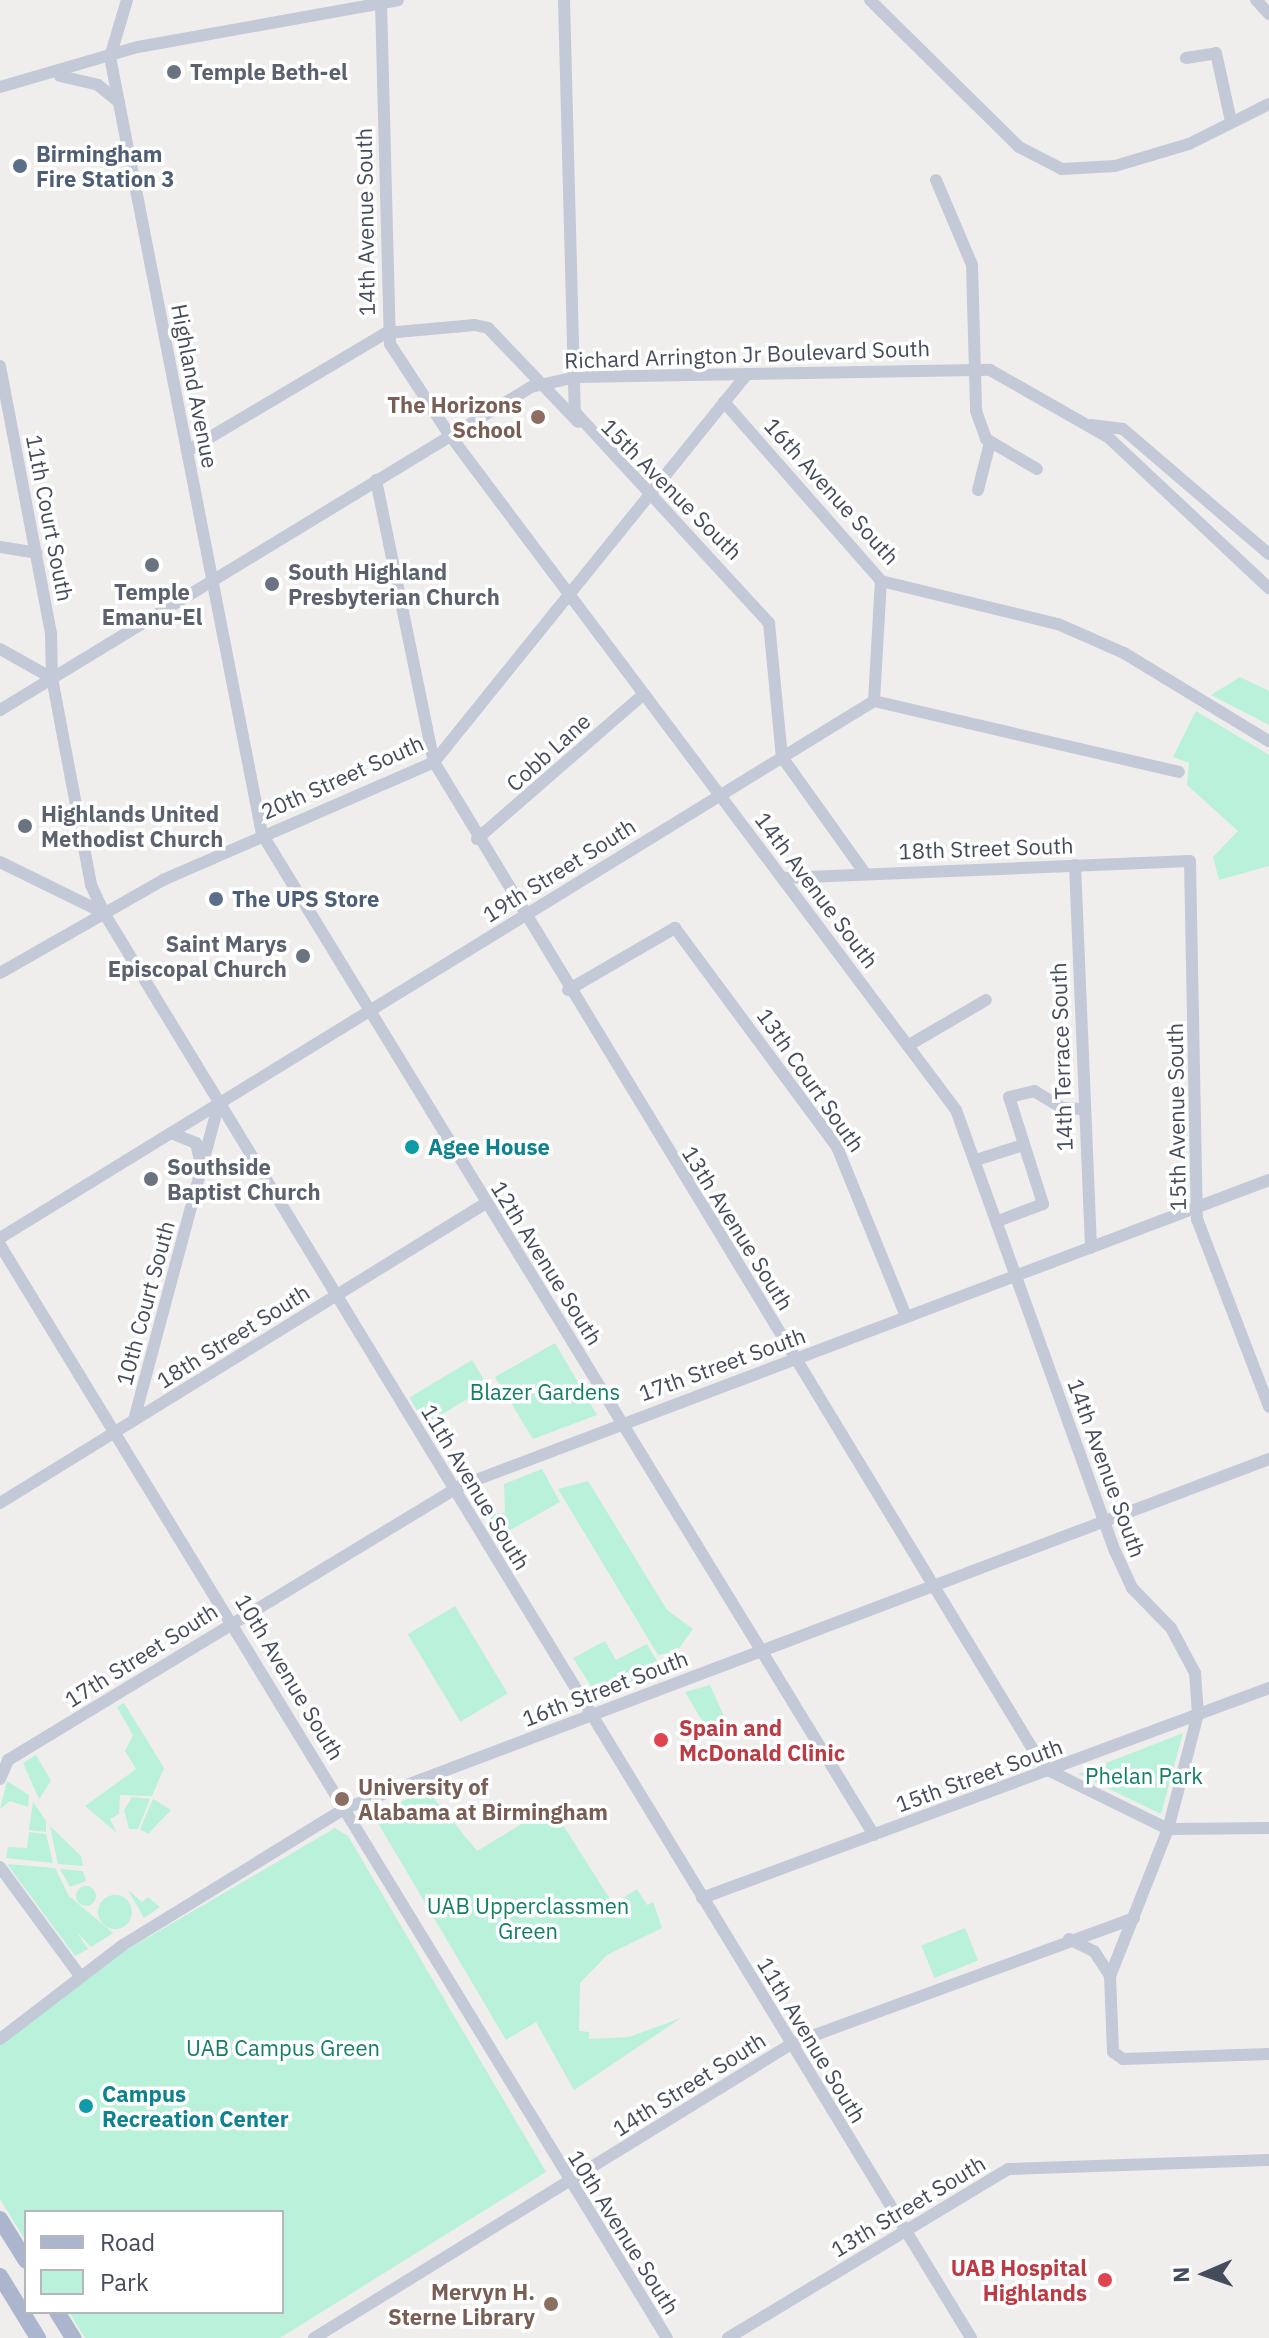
<!DOCTYPE html>
<html>
<head>
<meta charset="utf-8">
<style>
	body { margin:0 }
	#map { position:relative; width:1269px; height:2338px; overflow:hidden; background:#f0eeed; font-family:"IBM Plex Sans",sans-serif }
	div>[style] { position:absolute }
	[style*='--x'] { left:calc(var(--x)*1px); top:calc(var(--y)*1px); width:calc(var(--w)*1px); rotate:calc(var(--a)*1deg) }
	.green>* { inset:0; background:#b9f1da; transform-origin:0 0 }
	.round { border-radius:50% }
	.minor>* { height:12px; margin:-6px; padding:0 6px; transform-origin:6px; border-radius:6px; background:#c3c9d6 }
	.major>* { height:16px; margin:-8px; padding:0 8px; transform-origin:8px; border-radius:8px; background:#abb5ce }
	.dots>* { width:22px; height:22px; translate:-50% -50%; box-sizing:border-box; border:4px solid #fff; border-radius:50% }
	span { translate:-50% -50%; white-space:nowrap; text-align:center; line-height:1.15; -webkit-text-stroke:7px #fff; paint-order:stroke }
	.worship-label { font-size:22px; color:#5b616d; font-weight:700 }
	.left { translate:0 -50%; text-align:left }
	.right { translate:-100% -50%; text-align:right }
	.service-label { font-size:22px; color:#4e5e75; font-weight:700 }
	.street-label { font-size:22px; color:#454c5c }
	.education-label { font-size:22px; color:#785e54; font-weight:700 }
	.culture-label { font-size:22px; color:#0d838f; font-weight:700 }
	.park-label { font-size:22px; color:#128061 }
	.health-label { font-size:22px; color:#be3a42; font-weight:700 }
	.legend { position:absolute; left:24px; top:2210px; width:260px; height:104px; box-sizing:border-box; background:#fff; border:2px solid #b5b7be; margin:0; padding:10px 14px; list-style:none; font-size:24px; color:#454c5c }
	.legend li { display:flex; align-items:center; gap:16px; height:40px }
	.legend b { width:40px; border:2px solid #b5b7be }
	.north { position:absolute; left:1165px; top:2234px; width:80px; height:80px; -webkit-text-stroke:6px #fff; paint-order:stroke; rotate:268deg; font-size:22px; font-weight:700; line-height:32px; text-align:center; color:#454c5c }
	.north::after { content:''; display:block; margin:auto; width:28px; height:36px; background:#454c5c; clip-path:polygon(50% 0,100% 100%,50% 72%,0 100%) }
</style>
</head>
<body>
<div id="map">
	<div class="green">
		<i style="clip-path:polygon(1240px 677px,1269px 691px,1269px 725px,1211px 695px)"></i>
		<i style="clip-path:polygon(1196px 711px,1269px 755px,1269px 866px,1219px 880px,1213px 857px,1238px 831px,1187px 785px,1189px 763px,1173px 757px)"></i>
		<i style="clip-path:polygon(555px 1343px,597px 1415px,533px 1439px,495px 1377px)"></i>
		<i style="left:472px;top:1360px;width:31px;height:73px;rotate:59deg"></i>
		<i style="clip-path:polygon(542px 1469px,560px 1502px,496px 1538px,484px 1515px,505px 1513px,504px 1484px)"></i>
		<i style="clip-path:polygon(588px 1481px,667px 1610px,693px 1629px,677px 1651px,658px 1655px,558px 1489px)"></i>
		<i style="left:455px;top:1606px;width:102px;height:55px;rotate:59deg"></i>
		<i style="clip-path:polygon(605px 1641px,616px 1660px,647px 1644px,663px 1671px,600px 1700px,573px 1658px)"></i>
		<i style="clip-path:polygon(710px 1685px,730px 1730px,713px 1739px,685px 1692px)"></i>
		<i style="clip-path:polygon(124px 1703px,164px 1768px,152px 1796px,120px 1795px,119px 1814px,110px 1819px,117px 1833px,85px 1806px,136px 1769px,125px 1751px,133px 1735px,117px 1707px)"></i>
		<i style="clip-path:polygon(1183px 1733px,1161px 1814px,1078px 1774px)"></i>
		<i style="clip-path:polygon(36px 1755px,51px 1781px,39px 1799px,23px 1763px)"></i>
		<i style="clip-path:polygon(7px 1781px,29px 1795px,28px 1807px,10px 1801px,0 1809px)"></i>
		<i style="clip-path:polygon(428px 1791px,477px 1851px,551px 1806px,613px 1904px,637px 1889px,647px 1905px,653px 1902px,662px 1928px,607px 1955px,580px 1983px,579px 2031px,589px 2032px,589px 2039px,629px 2037px,681px 2018px,574px 2090px,536px 2022px,506px 2040px,372px 1813px)"></i>
		<i style="clip-path:polygon(132px 1797px,150px 1799px,138px 1829px,129px 1829px,124px 1810px)"></i>
		<i style="clip-path:polygon(153px 1799px,171px 1810px,148px 1834px,140px 1829px)"></i>
		<i style="clip-path:polygon(33px 1802px,46px 1821px,46px 1832px,29px 1830px)"></i>
		<i style="clip-path:polygon(50px 1826px,81px 1856px,83px 1866px,58px 1864px)"></i>
		<i style="clip-path:polygon(335px 1828px,348px 1836px,546px 2172px,280px 2338px,85px 2338px,69px 2312px,282px 2312px,282px 2212px,26px 2212px,26px 2241px,0 2199px,0 2044px,118px 1955px)"></i>
		<i style="clip-path:polygon(29px 1832px,46px 1834px,53px 1863px,6px 1858px,8px 1847px,27px 1848px)"></i>
		<i style="clip-path:polygon(7px 1864px,55px 1868px,69px 1896px,113px 1933px,91px 1947px,76px 1931px,88px 1949px,75px 1956px)"></i>
		<i style="clip-path:polygon(60px 1869px,83px 1871px,86px 1881px,70px 1887px)"></i>
		<i class="round" style="left:76px;top:1886px;width:20px;height:20px"></i>
		<i style="clip-path:polygon(128px 1890px,142px 1902px,148px 1897px,160px 1907px,144px 1918px)"></i>
		<i class="round" style="left:98px;top:1895px;width:34px;height:34px"></i>
		<i style="left:965px;top:1928px;width:35px;height:47px;rotate:68deg"></i>
	</div>
	<div class="minor">
		<i style="--x:127;--y:0;--w:59;--a:106.6"></i>
		<i style="--x:110;--y:57;--w:792;--a:78.93"></i>
		<i style="--x:262;--y:834;--w:1173;--a:58.56"></i>
		<i style="--x:564;--y:0;--w:412;--a:88.5"></i>
		<i style="--x:575;--y:412;--w:287;--a:47.4"></i>
		<i style="--x:769;--y:623;--w:135;--a:84.5"></i>
		<i style="--x:782;--y:757;--w:141;--a:54.5"></i>
		<i style="--x:870;--y:0;--w:209;--a:44.6"></i>
		<i style="--x:1019;--y:147;--w:48;--a:27.1"></i>
		<i style="--x:1062;--y:169;--w:53;--a:-3.2"></i>
		<i style="--x:1115;--y:166;--w:77;--a:-16.6"></i>
		<i style="--x:1189;--y:144;--w:89;--a:-26.6"></i>
		<i style="--x:1256;--y:0;--w:19;--a:47"></i>
		<i style="--x:381;--y:2;--w:342;--a:88.5"></i>
		<i style="--x:390;--y:344;--w:108;--a:56.8"></i>
		<i style="--x:449;--y:434;--w:845;--a:53.13"></i>
		<i style="--x:956;--y:1110;--w:469;--a:70.2"></i>
		<i style="--x:1115;--y:1551;--w:41;--a:65.3"></i>
		<i style="--x:1132;--y:1588;--w:56;--a:45.7"></i>
		<i style="--x:1171;--y:1628;--w:51;--a:61.9"></i>
		<i style="--x:1195;--y:1673;--w:41;--a:85.8"></i>
		<i style="--x:1198;--y:1714;--w:119;--a:104.6"></i>
		<i style="--x:1168;--y:1829;--w:158;--a:111.5"></i>
		<i style="--x:1110;--y:1976;--w:76;--a:87.7"></i>
		<i style="--x:1113;--y:2052;--w:12;--a:35"></i>
		<i style="--x:1123;--y:2059;--w:146;--a:-2"></i>
		<i style="--x:1186;--y:58;--w:30;--a:-9"></i>
		<i style="--x:1216;--y:53;--w:70;--a:77.6"></i>
		<i style="--x:60;--y:76;--w:39;--a:13"></i>
		<i style="--x:98;--y:85;--w:27;--a:39"></i>
		<i style="--x:0;--y:87;--w:144;--a:-16.2"></i>
		<i style="--x:138;--y:47;--w:264;--a:-10.2"></i>
		<i style="--x:936;--y:180;--w:92;--a:67"></i>
		<i style="--x:972;--y:265;--w:146;--a:88.4"></i>
		<i style="--x:976;--y:411;--w:30;--a:70"></i>
		<i style="--x:986;--y:439;--w:59;--a:30.5"></i>
		<i style="--x:0;--y:366;--w:273;--a:79.2"></i>
		<i style="--x:51;--y:634;--w:44;--a:88.7"></i>
		<i style="--x:724;--y:402;--w:238;--a:48.7"></i>
		<i style="--x:881;--y:581;--w:182;--a:13.7"></i>
		<i style="--x:1058;--y:624;--w:72;--a:23.7"></i>
		<i style="--x:1124;--y:653;--w:170;--a:31.3"></i>
		<i style="--x:1091;--y:425;--w:32;--a:7"></i>
		<i style="--x:1123;--y:429;--w:192;--a:40.6"></i>
		<i style="--x:187;--y:451;--w:231;--a:-30.7"></i>
		<i style="--x:386;--y:333;--w:89;--a:-5.1"></i>
		<i style="--x:475;--y:325;--w:13;--a:13"></i>
		<i style="--x:488;--y:328;--w:130;--a:46.2"></i>
		<i style="--x:376;--y:480;--w:288;--a:78.4"></i>
		<i style="--x:434;--y:762;--w:1157;--a:58.76"></i>
		<i style="--x:1034;--y:1751;--w:24;--a:54"></i>
		<i style="--x:1048;--y:1770;--w:134;--a:26.2"></i>
		<i style="--x:1168;--y:1829;--w:101;--a:-0.6"></i>
		<i style="--x:978;--y:490;--w:49;--a:-75.7"></i>
		<i style="--x:0;--y:547;--w:37;--a:9"></i>
		<i style="--x:0;--y:649;--w:60;--a:29.1"></i>
		<i style="--x:52;--y:678;--w:211;--a:79.3"></i>
		<i style="--x:91;--y:885;--w:31;--a:65"></i>
		<i style="--x:104;--y:913;--w:1668;--a:58.68"></i>
		<i style="--x:874;--y:701;--w:120;--a:-86.7"></i>
		<i style="--x:0;--y:710;--w:622;--a:-31.31"></i>
		<i style="--x:531;--y:387;--w:46;--a:-12.5"></i>
		<i style="--x:576;--y:377;--w:414;--a:-1"></i>
		<i style="--x:990;--y:370;--w:136;--a:29.6"></i>
		<i style="--x:1108;--y:437;--w:221;--a:43.2"></i>
		<i style="--x:477;--y:839;--w:221;--a:-41"></i>
		<i style="--x:0;--y:862;--w:116;--a:26.1"></i>
		<i style="--x:1075;--y:865;--w:383;--a:87.6"></i>
		<i style="--x:783;--y:878;--w:407;--a:-2.4"></i>
		<i style="--x:1190;--y:861;--w:358;--a:88.9"></i>
		<i style="--x:1197;--y:1219;--w:201;--a:69"></i>
		<i style="--x:0;--y:973;--w:188;--a:-29.7"></i>
		<i style="--x:163;--y:880;--w:296;--a:-23.5"></i>
		<i style="--x:434;--y:762;--w:496;--a:-51.1"></i>
		<i style="--x:568;--y:990;--w:124;--a:-30.1"></i>
		<i style="--x:675;--y:928;--w:272;--a:53.5"></i>
		<i style="--x:837;--y:1147;--w:183;--a:67.8"></i>
		<i style="--x:909;--y:1045;--w:89;--a:-30.3"></i>
		<i style="--x:171;--y:1133;--w:27;--a:22"></i>
		<i style="--x:196;--y:1143;--w:17;--a:77"></i>
		<i style="--x:976;--y:1160;--w:49;--a:-17.7"></i>
		<i style="--x:998;--y:1221;--w:48;--a:-20.7"></i>
		<i style="--x:1043;--y:1204;--w:112;--a:-107.6"></i>
		<i style="--x:1009;--y:1097;--w:26;--a:-13"></i>
		<i style="--x:1034;--y:1091;--w:33;--a:31"></i>
		<i style="--x:1062;--y:1108;--w:20;--a:3"></i>
		<i style="--x:0;--y:1238;--w:1026;--a:-31.57"></i>
		<i style="--x:874;--y:701;--w:313;--a:13.1"></i>
		<i style="--x:0;--y:1245;--w:1280;--a:58.61"></i>
		<i style="--x:134;--y:1420;--w:328;--a:-75"></i>
		<i style="--x:0;--y:1503;--w:571;--a:-31.69"></i>
		<i style="--x:8;--y:1760;--w:529;--a:-31.22"></i>
		<i style="--x:460;--y:1486;--w:865;--a:-20.72"></i>
		<i style="--x:0;--y:1779;--w:21;--a:-67"></i>
		<i style="--x:0;--y:1867;--w:135;--a:53.7"></i>
		<i style="--x:702;--y:1898;--w:605;--a:-20.32"></i>
		<i style="--x:1069;--y:1939;--w:28;--a:26"></i>
		<i style="--x:1094;--y:1951;--w:30;--a:57"></i>
		<i style="--x:0;--y:2039;--w:155;--a:-37.4"></i>
		<i style="--x:123;--y:1945;--w:262;--a:-31.6"></i>
		<i style="--x:346;--y:1808;--w:987;--a:-20.71"></i>
		<i style="--x:314;--y:2338;--w:563;--a:-31.63"></i>
		<i style="--x:793;--y:2043;--w:363;--a:-20.1"></i>
		<i style="--x:728;--y:2338;--w:327;--a:-31.1"></i>
		<i style="--x:1008;--y:2169;--w:261;--a:-2"></i>
	</div>
	<div class="major">
		<i style="--x:0;--y:2219;--w:49;--a:58.2"></i>
		<i style="--x:0;--y:2276;--w:73;--a:58.5"></i>
		<i style="--x:57;--y:2312;--w:31;--a:58"></i>
	</div>
	<div class="dots">
		<i style="left:174px;top:72px;background:#6b7280"></i>
		<i style="left:20px;top:166px;background:#5c6f8a"></i>
		<i style="left:538px;top:417px;background:#8d6e63"></i>
		<i style="left:152px;top:565px;background:#6b7280"></i>
		<i style="left:272px;top:584px;background:#6b7280"></i>
		<i style="left:25px;top:826px;background:#6b7280"></i>
		<i style="left:216px;top:899px;background:#5c6f8a"></i>
		<i style="left:303px;top:956px;background:#6b7280"></i>
		<i style="left:412px;top:1147px;background:#0f9aa8"></i>
		<i style="left:151px;top:1179px;background:#6b7280"></i>
		<i style="left:661px;top:1740px;background:#e0444e"></i>
		<i style="left:342px;top:1799px;background:#8d6e63"></i>
		<i style="left:86px;top:2106px;background:#0f9aa8"></i>
		<i style="left:1105px;top:2280px;background:#e0444e"></i>
		<i style="left:551px;top:2304px;background:#8d6e63"></i>
	</div>
	<div class="worship-label">
		<span class="left" style="left:190px;top:72px">Temple Beth-el</span>
		<span class="left" style="left:288px;top:584px">South Highland<br>Presbyterian Church</span>
		<span style="left:152px;top:604px">Temple<br>Emanu-El</span>
		<span class="left" style="left:41px;top:826px">Highlands United<br>Methodist Church</span>
		<span class="right" style="left:287px;top:956px">Saint Marys<br>Episcopal Church</span>
		<span class="left" style="left:167px;top:1179px">Southside<br>Baptist Church</span>
	</div>
	<div class="service-label">
		<span class="left" style="left:36px;top:166px">Birmingham<br>Fire Station 3</span>
		<span class="left" style="left:232px;top:899px">The UPS Store</span>
	</div>
	<div class="street-label">
		<span style="left:365px;top:222px;rotate:-91deg">14th Avenue South</span>
		<span style="left:747px;top:354px;rotate:-2deg">Richard Arrington Jr Boulevard South</span>
		<span style="left:195px;top:386px;rotate:79deg">Highland Avenue</span>
		<span style="left:672px;top:489px;rotate:45deg">15th Avenue South</span>
		<span style="left:832px;top:491px;rotate:48deg">16th Avenue South</span>
		<span style="left:50px;top:518px;rotate:79deg">11th Court South</span>
		<span style="left:548px;top:752px;rotate:-42deg">Cobb Lane</span>
		<span style="left:342px;top:777px;rotate:-24deg">20th Street South</span>
		<span style="left:986px;top:848px;rotate:-2deg">18th Street South</span>
		<span style="left:559px;top:870px;rotate:-32deg">19th Street South</span>
		<span style="left:817px;top:890px;rotate:53deg">14th Avenue South</span>
		<span style="left:1061px;top:1057px;rotate:-92deg">14th Terrace South</span>
		<span style="left:811px;top:1080px;rotate:55deg">13th Court South</span>
		<span style="left:1176px;top:1117px;rotate:-91deg">15th Avenue South</span>
		<span style="left:738px;top:1228px;rotate:58deg">13th Avenue South</span>
		<span style="left:547px;top:1263px;rotate:58deg">12th Avenue South</span>
		<span style="left:145px;top:1303px;rotate:-75deg">10th Court South</span>
		<span style="left:233px;top:1336px;rotate:-32deg">18th Street South</span>
		<span style="left:722px;top:1364px;rotate:-20deg">17th Street South</span>
		<span style="left:1107px;top:1468px;rotate:70deg">14th Avenue South</span>
		<span style="left:476px;top:1487px;rotate:59deg">11th Avenue South</span>
		<span style="left:141px;top:1655px;rotate:-32deg">17th Street South</span>
		<span style="left:290px;top:1677px;rotate:59deg">10th Avenue South</span>
		<span style="left:605px;top:1688px;rotate:-21deg">16th Street South</span>
		<span style="left:979px;top:1775px;rotate:-20deg">15th Street South</span>
		<span style="left:812px;top:2040px;rotate:59deg">11th Avenue South</span>
		<span style="left:689px;top:2084px;rotate:-32deg">14th Street South</span>
		<span style="left:908px;top:2206px;rotate:-31deg">13th Street South</span>
		<span style="left:624px;top:2232px;rotate:58deg">10th Avenue South</span>
	</div>
	<div class="education-label">
		<span class="right" style="left:522px;top:417px">The Horizons<br>School</span>
		<span class="left" style="left:358px;top:1799px">University of<br>Alabama at Birmingham</span>
		<span class="right" style="left:535px;top:2304px">Mervyn H.<br>Sterne Library</span>
	</div>
	<div class="culture-label">
		<span class="left" style="left:428px;top:1147px">Agee House</span>
		<span class="left" style="left:102px;top:2106px">Campus<br>Recreation Center</span>
	</div>
	<div class="park-label">
		<span style="left:545px;top:1392px">Blazer Gardens</span>
		<span style="left:1144px;top:1776px">Phelan Park</span>
		<span style="left:528px;top:1918px">UAB Upperclassmen<br>Green</span>
		<span style="left:283px;top:2048px">UAB Campus Green</span>
	</div>
	<div class="health-label">
		<span class="left" style="left:679px;top:1740px">Spain and<br>McDonald Clinic</span>
		<span class="right" style="left:1087px;top:2280px">UAB Hospital<br>Highlands</span>
	</div>
	<ul class="legend">
	<li><b style="height:10px;background:#abb5ce"></b>Road</li>
	<li><b style="height:22px;background:#b9f1da"></b>Park</li>
	</ul>
	<div class="north">N</div>
</div>
</body>
</html>
